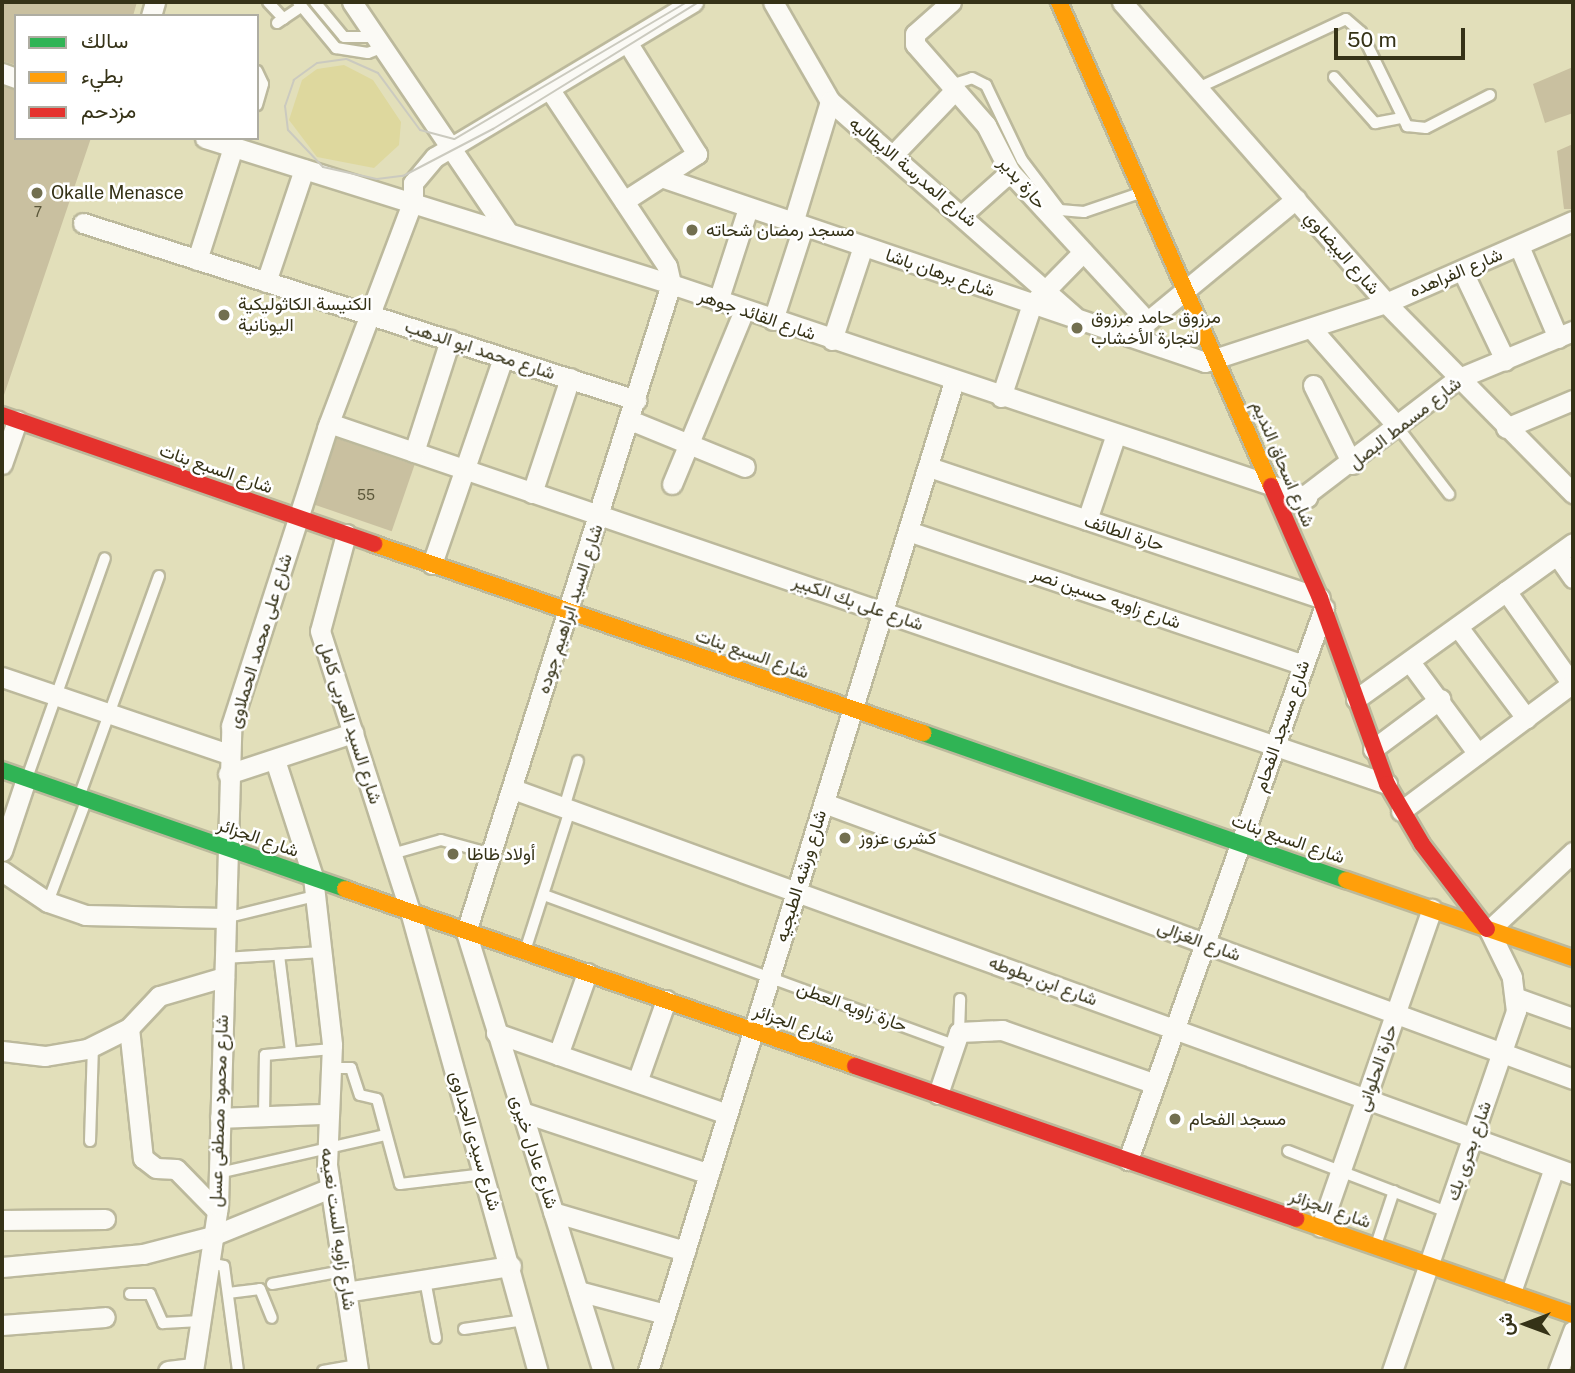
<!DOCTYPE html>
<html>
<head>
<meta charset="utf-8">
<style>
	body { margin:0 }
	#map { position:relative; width:1575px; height:1373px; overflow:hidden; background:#e2dfba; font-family:"Public Sans",Vazirmatn,sans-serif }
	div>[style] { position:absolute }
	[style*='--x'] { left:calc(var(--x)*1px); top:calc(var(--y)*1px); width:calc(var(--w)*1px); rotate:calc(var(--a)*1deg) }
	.green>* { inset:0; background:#ded89e }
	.building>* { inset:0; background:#c9c0a0; transform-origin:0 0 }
	.roads { filter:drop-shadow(2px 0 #bcb99c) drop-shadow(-2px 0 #bcb99c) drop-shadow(0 2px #bcb99c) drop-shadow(0 -2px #bcb99c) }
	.lane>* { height:10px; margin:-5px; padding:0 5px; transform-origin:5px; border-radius:5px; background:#fbfaf5 }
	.street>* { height:19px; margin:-9.5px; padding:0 9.5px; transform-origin:9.5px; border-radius:9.5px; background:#fbfaf5 }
	.fast>* { height:16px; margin:-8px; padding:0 8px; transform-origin:8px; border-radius:8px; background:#30b455 }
	.slow>* { height:16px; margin:-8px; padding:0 8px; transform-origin:8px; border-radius:8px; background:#ff9f0a }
	.jam>* { height:16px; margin:-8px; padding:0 8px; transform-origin:8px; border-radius:8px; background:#e5322d }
	.tram>* { height:2px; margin:-1px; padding:0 1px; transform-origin:1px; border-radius:1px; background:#cbcabf }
	.dots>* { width:19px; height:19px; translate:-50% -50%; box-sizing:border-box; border:4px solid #fff; border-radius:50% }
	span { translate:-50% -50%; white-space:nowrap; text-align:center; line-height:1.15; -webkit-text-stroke:5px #fff; paint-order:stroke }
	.number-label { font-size:14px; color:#5a5639 }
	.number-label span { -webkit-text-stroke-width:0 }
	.street-label { font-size:18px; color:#353217 }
	.poi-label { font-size:18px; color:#353217 }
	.left { translate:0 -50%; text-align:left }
	.frame { position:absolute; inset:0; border:4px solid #353217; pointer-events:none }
	.legend { position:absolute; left:14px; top:14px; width:245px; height:126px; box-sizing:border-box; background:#fff; border:2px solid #aeada2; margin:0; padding:9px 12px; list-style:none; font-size:21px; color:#353217 }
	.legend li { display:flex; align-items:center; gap:14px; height:35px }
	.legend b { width:35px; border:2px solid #aeada2 }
	.north { position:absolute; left:1491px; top:1289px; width:70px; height:70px; -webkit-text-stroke:5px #fff; paint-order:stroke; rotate:270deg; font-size:19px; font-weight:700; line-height:28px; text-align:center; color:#353217 }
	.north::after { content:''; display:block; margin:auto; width:24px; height:32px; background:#353217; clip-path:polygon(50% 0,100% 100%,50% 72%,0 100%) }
	.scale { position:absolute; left:1334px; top:28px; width:131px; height:32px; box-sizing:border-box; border:4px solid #353217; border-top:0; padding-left:9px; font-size:21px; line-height:24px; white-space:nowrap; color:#353217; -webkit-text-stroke:5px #fff; paint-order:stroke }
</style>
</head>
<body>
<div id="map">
	<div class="green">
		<i style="clip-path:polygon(344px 65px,373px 80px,401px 122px,399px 145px,374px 168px,317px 157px,289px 120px,302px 80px,317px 69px)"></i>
	</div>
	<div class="building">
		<i style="clip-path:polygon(2px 2px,137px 2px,133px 16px,16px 16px,16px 65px,2px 61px)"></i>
		<i style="clip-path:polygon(1573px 67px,1573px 113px,1545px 123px,1533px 84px)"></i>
		<i style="clip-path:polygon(2px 86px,16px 90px,16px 138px,91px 138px,4px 395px)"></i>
		<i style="clip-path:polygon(1573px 144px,1573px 209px,1564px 209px,1557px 151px)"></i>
		<i style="left:336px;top:438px;width:83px;height:70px;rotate:19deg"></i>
	</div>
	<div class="roads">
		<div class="lane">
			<i style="--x:268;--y:2;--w:23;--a:47"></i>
			<i style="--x:298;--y:2;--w:60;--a:50.4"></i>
			<i style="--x:336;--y:48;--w:32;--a:9"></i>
			<i style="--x:368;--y:53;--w:17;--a:-21"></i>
			<i style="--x:315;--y:2;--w:45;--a:50.4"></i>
			<i style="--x:344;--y:37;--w:32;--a:0"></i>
			<i style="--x:277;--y:23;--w:29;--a:-34"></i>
			<i style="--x:257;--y:71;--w:14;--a:65"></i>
			<i style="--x:263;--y:84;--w:22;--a:106"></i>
			<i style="--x:1334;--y:77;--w:62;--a:48.3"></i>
			<i style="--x:1375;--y:123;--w:26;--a:-11"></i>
			<i style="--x:951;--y:85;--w:22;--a:-18"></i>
			<i style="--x:972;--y:78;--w:16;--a:27"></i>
			<i style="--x:986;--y:85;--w:83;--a:64.4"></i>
			<i style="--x:1022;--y:160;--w:63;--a:52.8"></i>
			<i style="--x:1060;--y:210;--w:24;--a:5"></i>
			<i style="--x:1084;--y:212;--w:59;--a:-18.7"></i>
			<i style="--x:1198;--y:88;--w:163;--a:-25"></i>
			<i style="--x:1346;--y:19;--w:20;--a:41"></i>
			<i style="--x:1361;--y:32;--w:105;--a:63.9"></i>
			<i style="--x:1407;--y:126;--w:19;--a:6"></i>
			<i style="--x:1426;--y:128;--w:72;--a:-27.3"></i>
			<i style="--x:1397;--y:426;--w:86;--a:52.6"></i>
			<i style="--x:27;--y:778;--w:233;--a:-70.5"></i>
			<i style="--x:79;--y:797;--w:235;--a:-70.1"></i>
			<i style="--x:564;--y:808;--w:49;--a:-73.4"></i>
			<i style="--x:392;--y:854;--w:51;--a:-15.9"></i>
			<i style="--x:441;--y:840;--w:53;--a:15.4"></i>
			<i style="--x:544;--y:895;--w:437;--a:20.1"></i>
			<i style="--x:48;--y:902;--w:108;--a:-69.4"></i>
			<i style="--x:225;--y:918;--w:93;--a:-13.7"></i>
			<i style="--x:525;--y:951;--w:148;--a:-72.3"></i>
			<i style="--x:279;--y:955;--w:98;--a:82.9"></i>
			<i style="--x:224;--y:958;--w:98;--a:-3.5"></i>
			<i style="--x:959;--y:1032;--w:33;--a:-88"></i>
			<i style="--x:331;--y:1068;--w:20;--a:0"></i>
			<i style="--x:351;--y:1068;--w:28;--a:72"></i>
			<i style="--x:360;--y:1095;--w:17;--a:13"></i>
			<i style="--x:377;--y:1099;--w:88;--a:74.9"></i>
			<i style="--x:400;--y:1184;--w:85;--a:-6.8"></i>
			<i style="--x:264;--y:1116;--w:61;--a:-89.1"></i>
			<i style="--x:265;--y:1055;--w:67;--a:-5.1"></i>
			<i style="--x:90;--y:1141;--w:94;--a:-88.2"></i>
			<i style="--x:1288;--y:1151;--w:170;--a:21"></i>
			<i style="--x:219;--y:1173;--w:170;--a:-12.9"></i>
			<i style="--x:1376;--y:1245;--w:57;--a:-71.6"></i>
			<i style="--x:209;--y:1263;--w:15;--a:11"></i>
			<i style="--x:224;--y:1266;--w:106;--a:82.4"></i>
			<i style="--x:425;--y:1280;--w:59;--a:79.3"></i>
			<i style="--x:272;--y:1284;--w:72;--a:-10.4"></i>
			<i style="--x:228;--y:1293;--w:32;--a:-7"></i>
			<i style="--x:260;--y:1289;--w:31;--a:68"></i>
			<i style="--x:130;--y:1294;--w:20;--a:0"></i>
			<i style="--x:150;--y:1294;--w:32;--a:66"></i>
			<i style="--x:163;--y:1323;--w:37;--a:-3"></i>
			<i style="--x:464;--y:1329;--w:61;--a:-8.5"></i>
			<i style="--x:323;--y:1371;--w:35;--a:-10"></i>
		</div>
		<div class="street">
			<i style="--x:352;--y:2;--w:277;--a:55.9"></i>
			<i style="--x:773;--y:2;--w:114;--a:60.1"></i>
			<i style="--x:830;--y:101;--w:325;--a:41.4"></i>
			<i style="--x:951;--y:2;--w:48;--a:138.4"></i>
			<i style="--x:915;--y:34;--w:10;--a:90"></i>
			<i style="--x:915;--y:44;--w:108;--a:48.8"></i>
			<i style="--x:986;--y:125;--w:53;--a:62.9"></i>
			<i style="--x:1010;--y:172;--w:202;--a:47.4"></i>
			<i style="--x:1122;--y:2;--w:400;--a:48.7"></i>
			<i style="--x:1386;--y:303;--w:267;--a:45.5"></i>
			<i style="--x:151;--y:16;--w:15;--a:-74"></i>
			<i style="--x:2;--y:73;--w:15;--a:20"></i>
			<i style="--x:550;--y:90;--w:211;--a:56.4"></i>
			<i style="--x:667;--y:266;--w:18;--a:77"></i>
			<i style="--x:671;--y:284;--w:680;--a:107.56"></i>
			<i style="--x:466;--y:932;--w:460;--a:72.7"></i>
			<i style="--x:205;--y:138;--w:488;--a:17.4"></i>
			<i style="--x:671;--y:284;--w:671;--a:18.52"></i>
			<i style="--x:893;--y:155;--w:90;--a:-46.4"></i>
			<i style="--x:664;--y:178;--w:571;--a:18.78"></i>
			<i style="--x:1205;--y:362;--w:190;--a:-18.1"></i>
			<i style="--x:1386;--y:303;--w:204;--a:-23.7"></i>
			<i style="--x:624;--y:201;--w:87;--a:-32.8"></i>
			<i style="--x:697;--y:154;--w:132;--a:-122"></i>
			<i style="--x:964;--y:213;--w:62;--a:-41.7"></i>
			<i style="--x:83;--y:223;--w:581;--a:17.75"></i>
			<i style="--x:793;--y:223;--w:127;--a:-73.1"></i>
			<i style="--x:1519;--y:246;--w:100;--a:67"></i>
			<i style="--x:197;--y:260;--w:119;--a:-72.3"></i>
			<i style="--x:1463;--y:272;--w:98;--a:64.5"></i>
			<i style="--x:266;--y:282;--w:119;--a:-71.4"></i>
			<i style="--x:718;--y:301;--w:98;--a:-72.1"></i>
			<i style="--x:773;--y:320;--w:98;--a:-72.1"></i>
			<i style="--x:1311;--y:328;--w:130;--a:48.7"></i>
			<i style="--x:1137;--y:330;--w:206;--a:-39.5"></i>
			<i style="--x:832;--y:340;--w:99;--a:-71.7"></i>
			<i style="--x:1313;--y:385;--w:88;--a:63.7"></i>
			<i style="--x:1001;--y:397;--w:98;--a:-71.6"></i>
			<i style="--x:1032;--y:304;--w:73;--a:-45.6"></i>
			<i style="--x:630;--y:420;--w:124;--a:22.2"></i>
			<i style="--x:329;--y:423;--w:1118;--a:18.84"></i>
			<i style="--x:1506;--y:428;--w:73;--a:-22.7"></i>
			<i style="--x:414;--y:452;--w:118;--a:-72.2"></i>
			<i style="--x:2;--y:464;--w:46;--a:-70.8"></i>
			<i style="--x:929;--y:467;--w:412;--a:18.5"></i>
			<i style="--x:672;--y:484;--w:188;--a:-67.5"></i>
			<i style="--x:532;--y:493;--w:121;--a:-71.7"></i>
			<i style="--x:1295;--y:503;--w:204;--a:-37.4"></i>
			<i style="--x:1457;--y:379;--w:126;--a:-22.5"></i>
			<i style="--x:1087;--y:520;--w:91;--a:-71.4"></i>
			<i style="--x:908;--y:531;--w:417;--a:18.7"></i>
			<i style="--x:346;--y:534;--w:100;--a:105"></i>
			<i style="--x:320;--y:631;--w:294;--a:72.2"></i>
			<i style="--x:410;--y:911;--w:477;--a:74.5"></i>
			<i style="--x:1557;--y:555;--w:28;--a:55"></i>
			<i style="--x:432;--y:564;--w:218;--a:-71"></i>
			<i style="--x:1506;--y:591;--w:114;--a:54.6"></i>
			<i style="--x:1458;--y:627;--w:114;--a:53.2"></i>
			<i style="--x:1410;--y:662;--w:114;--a:53.5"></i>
			<i style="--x:2;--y:677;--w:239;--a:18.8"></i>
			<i style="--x:1356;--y:699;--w:267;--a:-35.7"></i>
			<i style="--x:1373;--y:749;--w:84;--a:-36.7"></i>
			<i style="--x:275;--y:760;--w:123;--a:72"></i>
			<i style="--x:313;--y:877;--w:169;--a:83.5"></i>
			<i style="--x:332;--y:1045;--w:120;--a:92.4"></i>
			<i style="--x:327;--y:1165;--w:208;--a:81.4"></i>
			<i style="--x:228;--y:774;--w:132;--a:-18.2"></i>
			<i style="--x:513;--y:789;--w:1128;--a:19.96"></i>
			<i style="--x:824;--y:803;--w:798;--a:20.23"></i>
			<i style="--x:1401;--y:811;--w:214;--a:-36.7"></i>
			<i style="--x:2;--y:851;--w:76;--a:-71.6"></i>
			<i style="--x:2;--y:871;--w:55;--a:34"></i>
			<i style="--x:48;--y:902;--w:39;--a:19"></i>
			<i style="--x:85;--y:915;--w:140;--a:1.2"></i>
			<i style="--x:1517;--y:998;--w:59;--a:19.7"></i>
			<i style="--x:129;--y:1028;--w:131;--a:83.9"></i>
			<i style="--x:143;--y:1158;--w:16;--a:38"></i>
			<i style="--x:156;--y:1168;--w:20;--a:3"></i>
			<i style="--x:176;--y:1169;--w:59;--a:45.7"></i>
			<i style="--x:496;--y:1033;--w:245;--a:19.3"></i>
			<i style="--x:2;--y:1051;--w:43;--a:6.6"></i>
			<i style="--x:45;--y:1056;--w:43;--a:-9.5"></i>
			<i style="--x:87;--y:1049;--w:47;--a:-26.6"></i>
			<i style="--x:129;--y:1028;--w:44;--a:-46.8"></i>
			<i style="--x:159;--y:996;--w:68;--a:-16.3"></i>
			<i style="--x:558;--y:1055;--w:87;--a:-70.5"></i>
			<i style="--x:637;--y:1082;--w:87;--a:-70.5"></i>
			<i style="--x:938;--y:1094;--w:65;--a:-71.3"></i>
			<i style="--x:959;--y:1032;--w:43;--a:-2.7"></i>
			<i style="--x:1002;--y:1030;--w:162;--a:19.4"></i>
			<i style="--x:522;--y:1112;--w:197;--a:18.3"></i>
			<i style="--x:220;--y:1118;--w:106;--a:-2.2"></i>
			<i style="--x:1128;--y:1160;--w:586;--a:-70.45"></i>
			<i style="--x:553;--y:1212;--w:138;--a:16.5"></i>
			<i style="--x:2;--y:1220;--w:103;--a:-0.6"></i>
			<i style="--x:1321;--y:1227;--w:337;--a:-70.8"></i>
			<i style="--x:2;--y:1267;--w:142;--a:-5.3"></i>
			<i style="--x:143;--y:1254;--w:71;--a:-14.6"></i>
			<i style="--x:212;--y:1236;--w:127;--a:-22.1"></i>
			<i style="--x:578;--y:1291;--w:90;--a:14.8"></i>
			<i style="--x:346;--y:1292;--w:167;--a:-9"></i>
			<i style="--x:1511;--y:1292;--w:131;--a:-70.9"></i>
			<i style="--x:2;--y:1325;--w:103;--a:-4.4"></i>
			<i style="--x:168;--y:1371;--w:25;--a:-7"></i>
			<i style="--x:193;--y:1371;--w:167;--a:-81.4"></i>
			<i style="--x:218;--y:1206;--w:480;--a:-88.4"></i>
			<i style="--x:231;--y:726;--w:313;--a:-72.1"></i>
			<i style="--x:327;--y:428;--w:243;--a:-69.3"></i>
			<i style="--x:413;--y:201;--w:18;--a:-90"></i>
			<i style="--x:413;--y:183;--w:34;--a:-50"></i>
			<i style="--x:435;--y:157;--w:301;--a:-31"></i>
			<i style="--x:648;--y:1371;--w:1036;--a:-72.82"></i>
			<i style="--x:1392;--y:1371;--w:381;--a:-71"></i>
			<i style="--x:1516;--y:1011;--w:34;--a:-97"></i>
			<i style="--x:1512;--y:977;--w:52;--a:-116.1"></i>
			<i style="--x:1489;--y:930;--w:115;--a:-42.9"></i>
			<i style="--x:1558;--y:1371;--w:43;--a:-69.4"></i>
		</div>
		<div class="fast">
			<i style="--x:923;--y:733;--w:448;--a:19.2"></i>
			<i style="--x:2;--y:770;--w:363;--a:19.1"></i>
		</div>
		<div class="slow">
			<i style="--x:1059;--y:2;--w:528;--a:66.35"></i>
			<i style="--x:374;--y:544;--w:581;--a:19"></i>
			<i style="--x:1346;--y:880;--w:240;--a:19"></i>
			<i style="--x:345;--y:889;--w:540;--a:19.14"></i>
			<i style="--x:1296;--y:1219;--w:293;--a:19.1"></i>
		</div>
		<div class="jam">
			<i style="--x:2;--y:415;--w:394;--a:19.1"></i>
			<i style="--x:1271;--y:486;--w:122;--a:66.4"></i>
			<i style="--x:1320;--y:598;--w:198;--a:70.2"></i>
			<i style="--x:1387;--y:784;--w:69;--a:59.7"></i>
			<i style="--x:1422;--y:844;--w:107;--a:52.6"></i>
			<i style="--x:855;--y:1066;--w:467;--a:19.1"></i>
		</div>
	</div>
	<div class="tram">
		<i style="--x:687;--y:2;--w:270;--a:149.5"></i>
		<i style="--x:454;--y:139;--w:35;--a:-165"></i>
		<i style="--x:420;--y:130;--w:71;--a:-126.4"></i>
		<i style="--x:378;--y:73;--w:35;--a:-156"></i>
		<i style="--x:346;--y:59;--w:29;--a:172"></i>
		<i style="--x:317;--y:63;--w:29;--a:144"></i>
		<i style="--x:294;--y:80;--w:28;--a:109"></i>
		<i style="--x:285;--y:106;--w:24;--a:83"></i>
		<i style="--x:288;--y:130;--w:51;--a:46.6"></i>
		<i style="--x:323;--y:167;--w:55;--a:12.5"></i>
		<i style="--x:377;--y:179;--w:26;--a:-7"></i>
		<i style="--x:403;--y:176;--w:102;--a:-27.6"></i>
		<i style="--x:493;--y:129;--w:242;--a:-31.7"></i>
	</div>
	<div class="dots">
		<i style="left:37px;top:193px;background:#726f50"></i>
		<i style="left:692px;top:230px;background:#726f50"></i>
		<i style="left:224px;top:315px;background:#726f50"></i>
		<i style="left:1077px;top:328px;background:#726f50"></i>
		<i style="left:845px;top:838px;background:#726f50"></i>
		<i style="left:453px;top:854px;background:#726f50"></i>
		<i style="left:1175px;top:1119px;background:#726f50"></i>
	</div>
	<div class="number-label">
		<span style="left:38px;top:212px">7</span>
		<span style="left:366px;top:495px">55</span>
	</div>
	<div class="street-label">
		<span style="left:913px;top:172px;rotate:40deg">شارع المدرسة الايطاليه</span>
		<span style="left:1022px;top:183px;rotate:49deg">حارة بدير</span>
		<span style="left:1342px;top:253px;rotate:49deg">شارع البيضاوي</span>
		<span style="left:940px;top:273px;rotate:19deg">شارع برهان باشا</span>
		<span style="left:1456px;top:273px;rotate:-23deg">شارع الفراهده</span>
		<span style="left:757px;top:315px;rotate:19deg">شارع القائد جوهر</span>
		<span style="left:480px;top:350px;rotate:18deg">شارع محمد ابو الدهب</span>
		<span style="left:1405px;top:423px;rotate:-38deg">شارع مسمط البصل</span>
		<span style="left:1283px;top:464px;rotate:67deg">شارع اسحاق النديم</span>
		<span style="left:216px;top:469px;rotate:19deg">شارع السبع بنات</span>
		<span style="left:1124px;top:533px;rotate:18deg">حارة الطائف</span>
		<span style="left:1106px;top:598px;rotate:19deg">شارع زاويه حسين نصر</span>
		<span style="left:858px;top:603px;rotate:19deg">شارع على بك الكبير</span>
		<span style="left:570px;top:609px;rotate:-72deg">شارع السيد ابراهيم جوده</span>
		<span style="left:260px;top:641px;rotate:-73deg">شارع على محمد الحملاوى</span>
		<span style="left:752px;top:654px;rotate:19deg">شارع السبع بنات</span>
		<span style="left:350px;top:723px;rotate:72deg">شارع السيد العربى كامل</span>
		<span style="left:1282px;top:726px;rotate:-71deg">شارع مسجد الفحام</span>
		<span style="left:258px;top:838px;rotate:19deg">شارع الجزائر</span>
		<span style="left:1288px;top:839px;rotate:19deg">شارع السبع بنات</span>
		<span style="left:801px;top:876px;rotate:-73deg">شارع ورشه الطبجيه</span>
		<span style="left:1199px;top:941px;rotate:20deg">شارع الغزالى</span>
		<span style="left:1043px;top:981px;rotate:20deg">شارع ابن بطوطه</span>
		<span style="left:852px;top:1007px;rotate:20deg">حارة زاويه العطن</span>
		<span style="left:794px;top:1024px;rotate:19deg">شارع الجزائر</span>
		<span style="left:1377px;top:1068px;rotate:-71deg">حارة الحلوانى</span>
		<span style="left:219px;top:1111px;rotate:-88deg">شارع محمود مصطفى عسل</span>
		<span style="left:475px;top:1141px;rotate:74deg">شارع سيدى الجداوى</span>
		<span style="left:1469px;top:1151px;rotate:-71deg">شارع بحرى بك</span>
		<span style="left:534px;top:1152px;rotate:72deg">شارع عادل خيرى</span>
		<span style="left:1330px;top:1209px;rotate:19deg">شارع الجزائر</span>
		<span style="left:338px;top:1229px;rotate:82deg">شارع زاويه الست نعيمه</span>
	</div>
	<div class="poi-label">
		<span class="left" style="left:51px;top:193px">Okalle Menasce</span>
		<span class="left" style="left:706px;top:230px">مسجد رمضان شحاته</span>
		<span class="left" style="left:238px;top:315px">الكنيسة الكاثوليكية<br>اليونانية</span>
		<span class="left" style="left:1091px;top:328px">مرزوق حامد مرزوق<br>لتجارة الأخشاب</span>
		<span class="left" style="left:859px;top:838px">كشرى عزوز</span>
		<span class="left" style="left:467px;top:854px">أولاد ظاظا</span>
		<span class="left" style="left:1189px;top:1119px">مسجد الفحام</span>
	</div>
	<div class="frame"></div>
	<ul class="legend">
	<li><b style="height:9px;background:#30b455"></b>سالك</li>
	<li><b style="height:9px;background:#ff9f0a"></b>بطيء</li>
	<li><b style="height:9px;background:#e5322d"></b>مزدحم</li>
	</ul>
	<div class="north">ش</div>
	<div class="scale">50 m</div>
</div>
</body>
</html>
